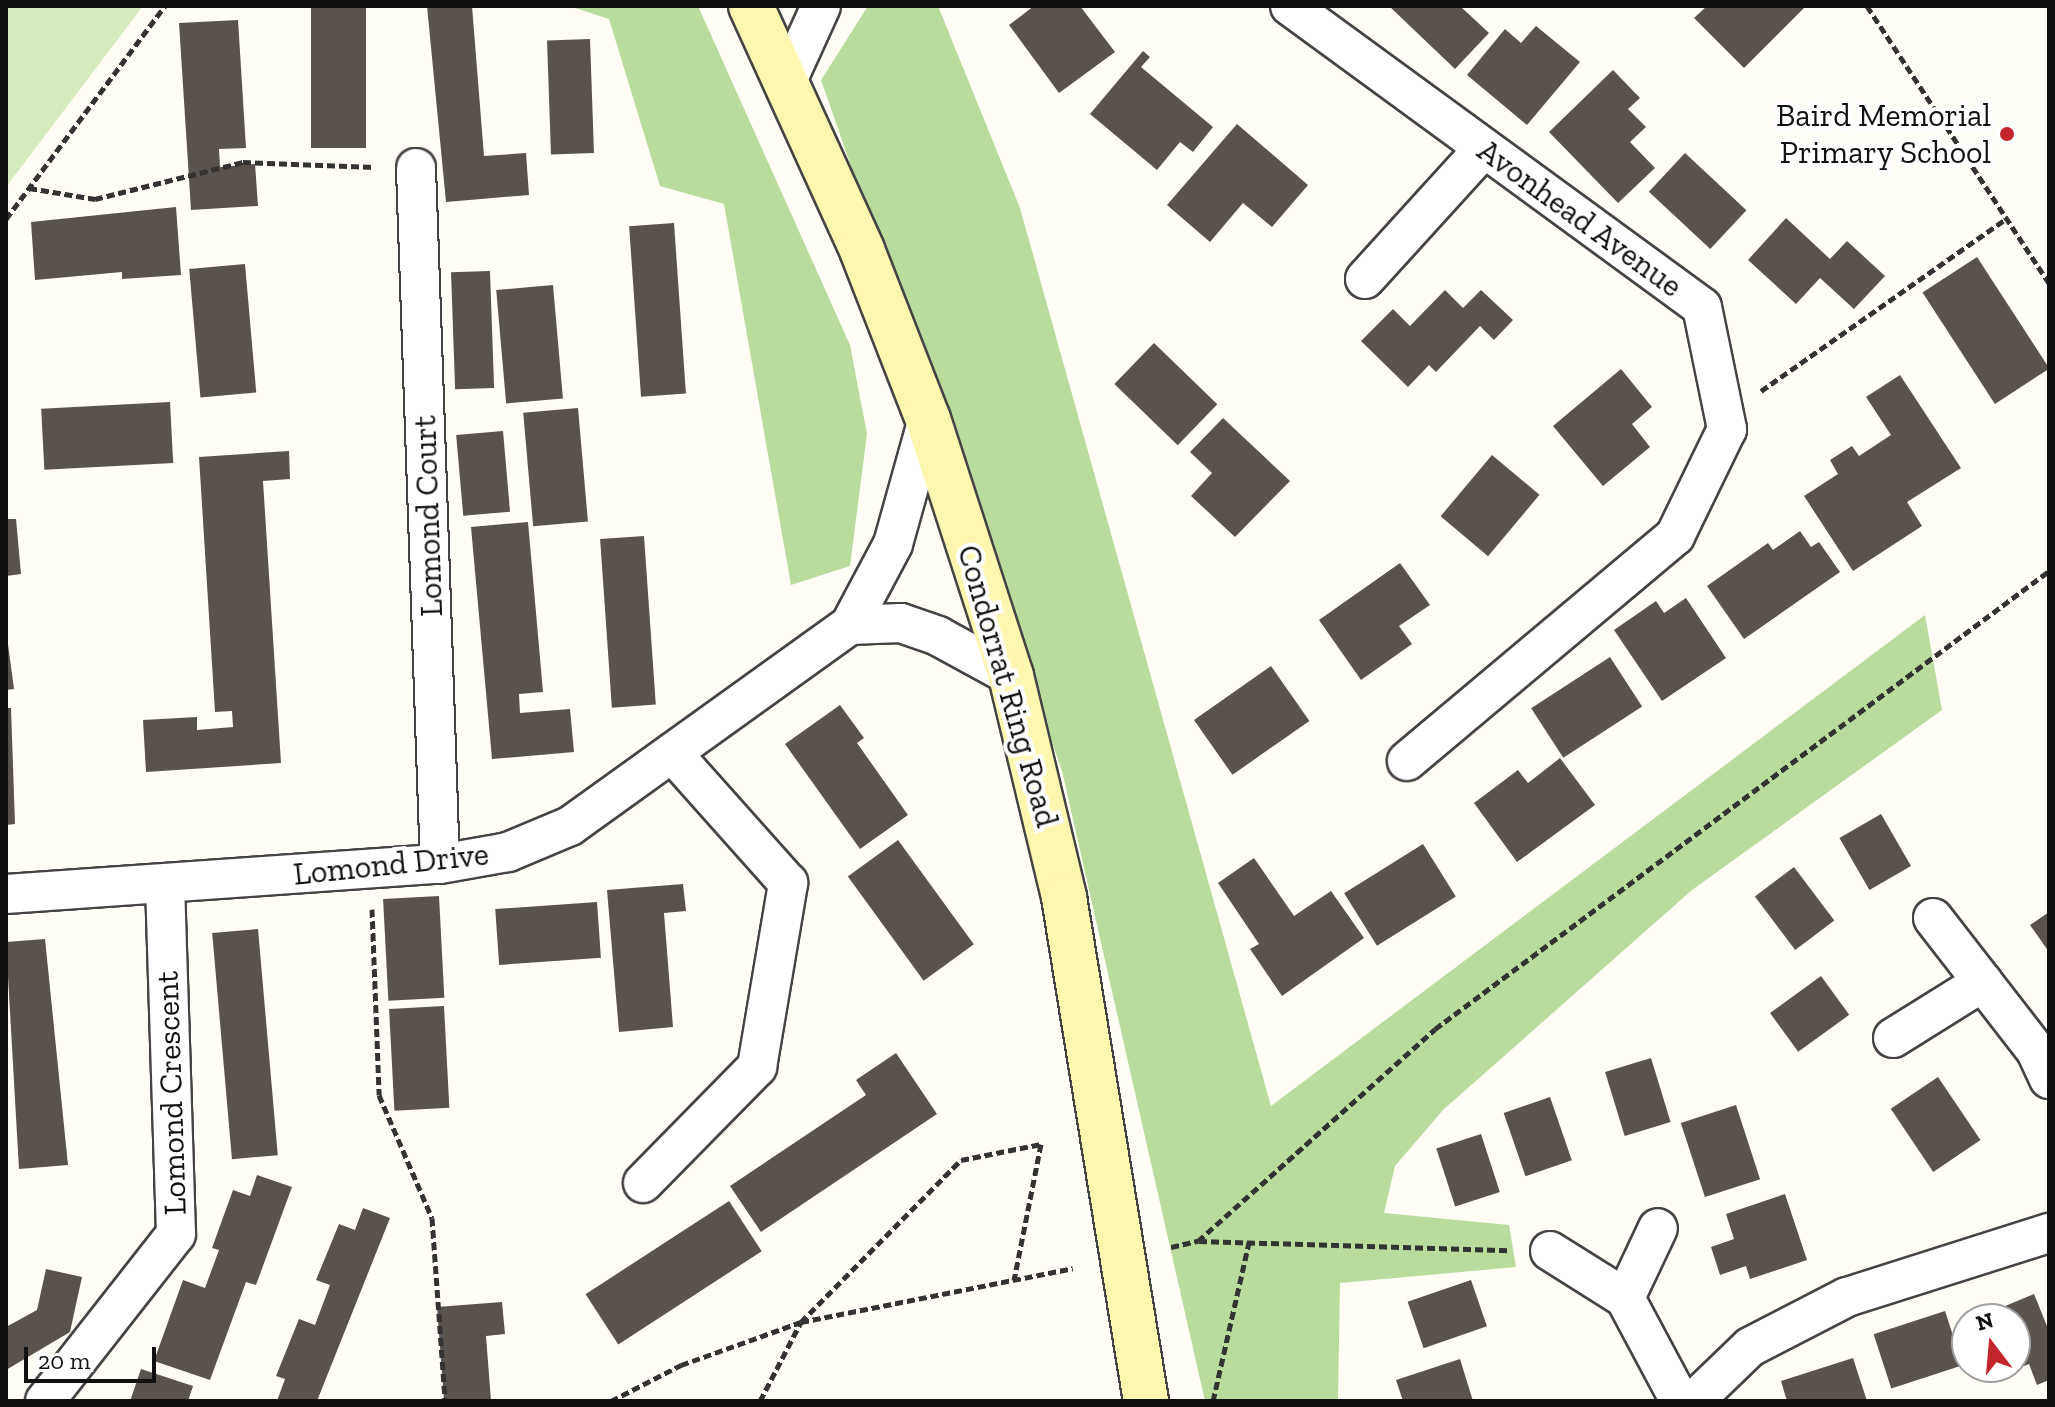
<!DOCTYPE html>
<html>
<head>
<meta charset="utf-8">
<style>
	body { margin:0 }
	#map { position:relative; width:2055px; height:1407px; overflow:hidden; background:#fffdf5; font-family:"Zilla Slab",serif }
	div>[style] { position:absolute }
	[style*='--x'] { left:calc(var(--x)*1px); top:calc(var(--y)*1px); width:calc(var(--w)*1px); rotate:calc(var(--a)*1deg) }
	.green>* { inset:0; background:#d5ebbd }
	.forest>* { inset:0; background:#b9dc9c }
	.building>* { inset:0; background:#5a524d; transform-origin:0 0 }
	.path>* { height:5px; margin-top:-2.5px; transform-origin:0; background:repeating-linear-gradient(90deg,#333 0 8px,transparent 0 12px) }
	.roads { filter:drop-shadow(2px 0 #444) drop-shadow(-2px 0 #444) drop-shadow(0 2px #444) drop-shadow(0 -2px #444) }
	.street>* { height:38px; margin:-19px; padding:0 19px; transform-origin:19px; border-radius:19px; background:#fff }
	.secondary>* { height:44px; margin:-22px; padding:0 22px; transform-origin:22px; border-radius:22px; background:#fff6b0 }
	.dots>* { width:22px; height:22px; translate:-50% -50%; box-sizing:border-box; border:4px solid #fff; border-radius:50% }
	span { translate:-50% -50%; white-space:nowrap; text-align:center; line-height:1.15; -webkit-text-stroke:8px #fff; paint-order:stroke }
	.poi-label { font-size:32px; color:#111 }
	.right { translate:-100% -50%; text-align:right }
	.street-label { font-size:32px; color:#111 }
	.frame { position:absolute; inset:0; border:8px solid #111; pointer-events:none }
	.north { position:absolute; left:1951px; top:1303px; width:80px; height:80px; box-sizing:border-box; background:#fff; border:2px solid #a0a0a0; border-radius:50%; rotate:344deg; font-size:22px; font-weight:700; line-height:32px; text-align:center; color:#111 }
	.north::after { content:''; display:block; margin:auto; width:28px; height:36px; background:#c4262e; clip-path:polygon(50% 0,100% 100%,50% 72%,0 100%) }
	.scale { position:absolute; left:24px; top:1347px; width:132px; height:36px; box-sizing:border-box; border:4px solid #111; border-top:0; padding-left:10px; font-size:24px; line-height:28px; white-space:nowrap; color:#111; -webkit-text-stroke:6px #fff; paint-order:stroke }
</style>
</head>
<body>
<div id="map">
	<div class="green">
		<i style="clip-path:polygon(6px 6px,143px 6px,6px 187px)"></i>
	</div>
	<div class="forest">
		<i style="clip-path:polygon(569px 6px,698px 6px,850px 345px,867px 434px,850px 566px,791px 585px,724px 204px,660px 186px,609px 19px)"></i>
		<i style="clip-path:polygon(868px 6px,938px 6px,1020px 208px,1271px 1106px,1925px 615px,1942px 710px,1692px 890px,1443px 1110px,1395px 1166px,1384px 1213px,1509px 1225px,1516px 1267px,1340px 1283px,1338px 1401px,1205px 1401px,1062px 771px,821px 80px)"></i>
	</div>
	<div class="building">
		<i style="left:311px;top:6px;width:55px;height:142px"></i>
		<i style="clip-path:polygon(427px 6px,472px 6px,484px 156px,526px 153px,529px 195px,446px 202px)"></i>
		<i style="clip-path:polygon(1034px 6px,1080px 6px,1115px 52px,1059px 93px,1009px 25px)"></i>
		<i style="clip-path:polygon(1389px 6px,1460px 6px,1489px 33px,1455px 69px)"></i>
		<i style="clip-path:polygon(1707px 6px,1806px 6px,1744px 68px,1694px 18px)"></i>
		<i style="clip-path:polygon(238px 20px,246px 148px,219px 149px,220px 167px,255px 164px,258px 206px,191px 210px,179px 23px)"></i>
		<i style="clip-path:polygon(1536px 26px,1580px 62px,1527px 125px,1467px 75px,1505px 29px,1521px 43px)"></i>
		<i style="left:590px;top:39px;width:114px;height:43px;rotate:88deg"></i>
		<i style="clip-path:polygon(1143px 51px,1150px 57px,1141px 67px,1213px 127px,1193px 152px,1180px 142px,1157px 170px,1090px 114px)"></i>
		<i style="clip-path:polygon(1613px 70px,1640px 98px,1628px 109px,1646px 127px,1630px 142px,1655px 168px,1618px 203px,1549px 132px)"></i>
		<i style="clip-path:polygon(1237px 124px,1308px 185px,1272px 227px,1243px 203px,1210px 242px,1167px 205px)"></i>
		<i style="left:1685px;top:153px;width:84px;height:53px;rotate:43deg"></i>
		<i style="clip-path:polygon(176px 207px,181px 275px,122px 279px,122px 272px,35px 280px,31px 222px)"></i>
		<i style="clip-path:polygon(1786px 218px,1830px 259px,1847px 241px,1885px 276px,1854px 309px,1820px 278px,1796px 304px,1748px 260px)"></i>
		<i style="left:674px;top:223px;width:171px;height:45px;rotate:86deg"></i>
		<i style="left:1977px;top:257px;width:133px;height:65px;rotate:57deg"></i>
		<i style="left:245px;top:264px;width:129px;height:56px;rotate:85deg"></i>
		<i style="left:490px;top:271px;width:117px;height:39px;rotate:88deg"></i>
		<i style="left:553px;top:285px;width:114px;height:57px;rotate:85deg"></i>
		<i style="clip-path:polygon(1445px 290px,1463px 308px,1481px 290px,1513px 320px,1494px 340px,1480px 326px,1436px 372px,1429px 365px,1408px 387px,1361px 341px,1393px 309px,1410px 326px)"></i>
		<i style="left:1154px;top:343px;width:88px;height:57px;rotate:44deg"></i>
		<i style="clip-path:polygon(1621px 369px,1652px 407px,1632px 424px,1650px 447px,1603px 486px,1553px 426px)"></i>
		<i style="clip-path:polygon(1900px 375px,1961px 468px,1907px 502px,1922px 526px,1853px 571px,1804px 496px,1838px 474px,1830px 460px,1852px 446px,1859px 456px,1891px 435px,1866px 397px)"></i>
		<i style="left:170px;top:402px;width:61px;height:129px;rotate:87deg"></i>
		<i style="left:578px;top:408px;width:114px;height:55px;rotate:85deg"></i>
		<i style="clip-path:polygon(1223px 418px,1290px 481px,1235px 537px,1191px 496px,1212px 473px,1190px 452px)"></i>
		<i style="left:503px;top:431px;width:81px;height:47px;rotate:85deg"></i>
		<i style="clip-path:polygon(289px 451px,290px 479px,263px 481px,281px 763px,146px 772px,143px 720px,197px 717px,197px 730px,233px 727px,232px 711px,215px 712px,199px 457px)"></i>
		<i style="left:1492px;top:455px;width:62px;height:80px;rotate:40deg"></i>
		<i style="clip-path:polygon(6px 519px,16px 519px,21px 574px,6px 576px)"></i>
		<i style="clip-path:polygon(528px 522px,543px 692px,519px 694px,520px 713px,570px 709px,574px 752px,492px 759px,471px 527px)"></i>
		<i style="clip-path:polygon(1800px 531px,1811px 547px,1819px 542px,1840px 572px,1744px 639px,1707px 586px,1768px 543px,1773px 550px)"></i>
		<i style="left:644px;top:536px;width:169px;height:44px;rotate:86deg"></i>
		<i style="clip-path:polygon(1400px 563px,1430px 605px,1399px 626px,1412px 644px,1361px 680px,1319px 620px)"></i>
		<i style="clip-path:polygon(1686px 598px,1726px 658px,1662px 701px,1614px 630px,1656px 601px,1664px 613px)"></i>
		<i style="clip-path:polygon(6px 629px,14px 689px,6px 690px)"></i>
		<i style="left:1610px;top:657px;width:59px;height:94px;rotate:57deg"></i>
		<i style="left:1271px;top:666px;width:67px;height:94px;rotate:55deg"></i>
		<i style="clip-path:polygon(840px 705px,864px 738px,857px 743px,908px 815px,860px 849px,785px 744px)"></i>
		<i style="clip-path:polygon(6px 708px,11px 708px,15px 824px,6px 825px)"></i>
		<i style="clip-path:polygon(1560px 758px,1595px 805px,1517px 862px,1474px 803px,1518px 770px,1528px 783px)"></i>
		<i style="left:1881px;top:814px;width:60px;height:48px;rotate:60deg"></i>
		<i style="left:898px;top:840px;width:129px;height:62px;rotate:54deg"></i>
		<i style="left:1423px;top:844px;width:62px;height:93px;rotate:58deg"></i>
		<i style="clip-path:polygon(1254px 858px,1294px 916px,1331px 891px,1364px 938px,1282px 996px,1250px 949px,1259px 944px,1218px 883px)"></i>
		<i style="left:1794px;top:867px;width:67px;height:49px;rotate:53deg"></i>
		<i style="clip-path:polygon(683px 884px,686px 911px,664px 913px,673px 1027px,619px 1032px,607px 890px)"></i>
		<i style="left:439px;top:896px;width:102px;height:56px;rotate:87deg"></i>
		<i style="left:597px;top:902px;width:56px;height:102px;rotate:86deg"></i>
		<i style="clip-path:polygon(2049px 912px,2049px 952px,2030px 925px)"></i>
		<i style="left:258px;top:929px;width:227px;height:46px;rotate:85deg"></i>
		<i style="clip-path:polygon(45px 939px,68px 1165px,19px 1169px,6px 942px)"></i>
		<i style="left:1821px;top:976px;width:48px;height:63px;rotate:54deg"></i>
		<i style="left:444px;top:1006px;width:102px;height:55px;rotate:87deg"></i>
		<i style="clip-path:polygon(896px 1053px,937px 1114px,761px 1232px,730px 1186px,866px 1095px,856px 1080px)"></i>
		<i style="left:1651px;top:1058px;width:67px;height:48px;rotate:73deg"></i>
		<i style="left:1938px;top:1077px;width:76px;height:57px;rotate:56deg"></i>
		<i style="left:1550px;top:1097px;width:67px;height:49px;rotate:71deg"></i>
		<i style="left:1736px;top:1105px;width:78px;height:58px;rotate:72deg"></i>
		<i style="left:1481px;top:1134px;width:61px;height:47px;rotate:72deg"></i>
		<i style="clip-path:polygon(257px 1175px,292px 1187px,256px 1285px,246px 1282px,210px 1380px,154px 1361px,183px 1280px,205px 1288px,219px 1250px,212px 1248px,233px 1190px,250px 1196px)"></i>
		<i style="clip-path:polygon(1785px 1194px,1807px 1260px,1750px 1279px,1746px 1266px,1720px 1275px,1711px 1247px,1734px 1239px,1726px 1214px)"></i>
		<i style="left:729px;top:1201px;width:60px;height:171px;rotate:57deg"></i>
		<i style="clip-path:polygon(363px 1208px,390px 1218px,317px 1401px,277px 1401px,285px 1379px,276px 1376px,299px 1319px,315px 1325px,330px 1285px,316px 1280px,339px 1224px,355px 1230px)"></i>
		<i style="clip-path:polygon(46px 1269px,82px 1277px,70px 1332px,6px 1370px,6px 1327px,37px 1310px)"></i>
		<i style="left:1471px;top:1280px;width:49px;height:67px;rotate:71deg"></i>
		<i style="clip-path:polygon(2034px 1294px,2049px 1331px,2049px 1380px,2037px 1385px,2029px 1364px,2001px 1375px,1998px 1367px,2015px 1367px,2015px 1319px,1974px 1319px)"></i>
		<i style="clip-path:polygon(502px 1302px,505px 1334px,486px 1336px,491px 1401px,444px 1401px,437px 1307px)"></i>
		<i style="left:1945px;top:1311px;width:57px;height:75px;rotate:72deg"></i>
		<i style="clip-path:polygon(1853px 1358px,1867px 1401px,1787px 1401px,1781px 1381px)"></i>
		<i style="clip-path:polygon(1460px 1359px,1473px 1401px,1403px 1401px,1396px 1380px)"></i>
		<i style="clip-path:polygon(141px 1369px,193px 1386px,188px 1401px,130px 1401px)"></i>
	</div>
	<div class="path">
		<i style="--x:1867;--y:6;--w:331;--a:56.7"></i>
		<i style="--x:29;--y:188;--w:67;--a:9.5"></i>
		<i style="--x:95;--y:199;--w:153;--a:-14"></i>
		<i style="--x:243;--y:162;--w:132;--a:2.2"></i>
		<i style="--x:6;--y:219;--w:266;--a:-53.3"></i>
		<i style="--x:1761;--y:391;--w:301;--a:-35.1"></i>
		<i style="--x:372;--y:909;--w:186;--a:87.8"></i>
		<i style="--x:379;--y:1095;--w:134;--a:66.7"></i>
		<i style="--x:432;--y:1218;--w:183;--a:85.9"></i>
		<i style="--x:1199;--y:1241;--w:310;--a:1.7"></i>
		<i style="--x:1171;--y:1247;--w:28;--a:-13"></i>
		<i style="--x:1198;--y:1241;--w:318;--a:-41.8"></i>
		<i style="--x:1435;--y:1029;--w:766;--a:-36.72"></i>
		<i style="--x:611;--y:1401;--w:79;--a:-27.2"></i>
		<i style="--x:681;--y:1365;--w:127;--a:-19.7"></i>
		<i style="--x:801;--y:1322;--w:277;--a:-11.2"></i>
		<i style="--x:760;--y:1401;--w:89;--a:-62.6"></i>
		<i style="--x:801;--y:1322;--w:228;--a:-45.4"></i>
		<i style="--x:961;--y:1160;--w:82;--a:-11.3"></i>
		<i style="--x:1041;--y:1144;--w:139;--a:101.2"></i>
		<i style="--x:1213;--y:1401;--w:163;--a:-77.2"></i>
	</div>
	<div class="roads">
		<div class="street">
			<i style="--x:1290;--y:6;--w:510;--a:36.15"></i>
			<i style="--x:1702;--y:307;--w:125;--a:78.4"></i>
			<i style="--x:1727;--y:429;--w:119;--a:115.9"></i>
			<i style="--x:1675;--y:536;--w:350;--a:140"></i>
			<i style="--x:787;--y:81;--w:82;--a:-65.6"></i>
			<i style="--x:416;--y:168;--w:696;--a:88.03"></i>
			<i style="--x:1365;--y:279;--w:177;--a:-47.7"></i>
			<i style="--x:850;--y:625;--w:51;--a:-2.2"></i>
			<i style="--x:901;--y:623;--w:39;--a:19"></i>
			<i style="--x:938;--y:636;--w:83;--a:28.7"></i>
			<i style="--x:6;--y:894;--w:435;--a:-4"></i>
			<i style="--x:440;--y:864;--w:69;--a:-10"></i>
			<i style="--x:508;--y:852;--w:67;--a:-22.8"></i>
			<i style="--x:570;--y:826;--w:345;--a:-35.7"></i>
			<i style="--x:850;--y:625;--w:92;--a:-62"></i>
			<i style="--x:893;--y:544;--w:130;--a:-74.4"></i>
			<i style="--x:1933;--y:918;--w:168;--a:52.2"></i>
			<i style="--x:2036;--y:1051;--w:31;--a:65"></i>
			<i style="--x:1893;--y:1038;--w:106;--a:-31.9"></i>
			<i style="--x:643;--y:1183;--w:163;--a:-45.5"></i>
			<i style="--x:757;--y:1067;--w:187;--a:-80.4"></i>
			<i style="--x:788;--y:883;--w:174;--a:-131.7"></i>
			<i style="--x:1550;--y:1251;--w:89;--a:32.1"></i>
			<i style="--x:1625;--y:1298;--w:117;--a:61.9"></i>
			<i style="--x:1625;--y:1298;--w:77;--a:-64.8"></i>
			<i style="--x:45;--y:1401;--w:212;--a:-51.9"></i>
			<i style="--x:176;--y:1234;--w:350;--a:-91.8"></i>
			<i style="--x:1694;--y:1401;--w:78;--a:-44"></i>
			<i style="--x:1750;--y:1347;--w:109;--a:-27.3"></i>
			<i style="--x:1847;--y:1297;--w:212;--a:-17.6"></i>
		</div>
		<div class="secondary">
			<i style="--x:751;--y:6;--w:268;--a:65.5"></i>
			<i style="--x:862;--y:250;--w:181;--a:68.7"></i>
			<i style="--x:928;--y:419;--w:270;--a:72.1"></i>
			<i style="--x:1011;--y:676;--w:227;--a:76.5"></i>
			<i style="--x:1064;--y:897;--w:511;--a:80.76"></i>
		</div>
	</div>
	<div class="dots">
		<i style="left:2007px;top:134px;background:#c4262e"></i>
	</div>
	<div class="poi-label">
		<span class="right" style="left:1991px;top:134px">Baird Memorial<br>Primary School</span>
	</div>
	<div class="street-label">
		<span style="left:1580px;top:218px;rotate:36deg">Avonhead Avenue</span>
		<span style="left:428px;top:516px;rotate:-92deg">Lomond Court</span>
		<span style="left:1008px;top:686px;rotate:74deg">Condorrat Ring Road</span>
		<span style="left:391px;top:864px;rotate:-6deg">Lomond Drive</span>
		<span style="left:171px;top:1093px;rotate:-92deg">Lomond Crescent</span>
	</div>
	<div class="frame"></div>
	<div class="north">N</div>
	<div class="scale">20 m</div>
</div>
</body>
</html>
